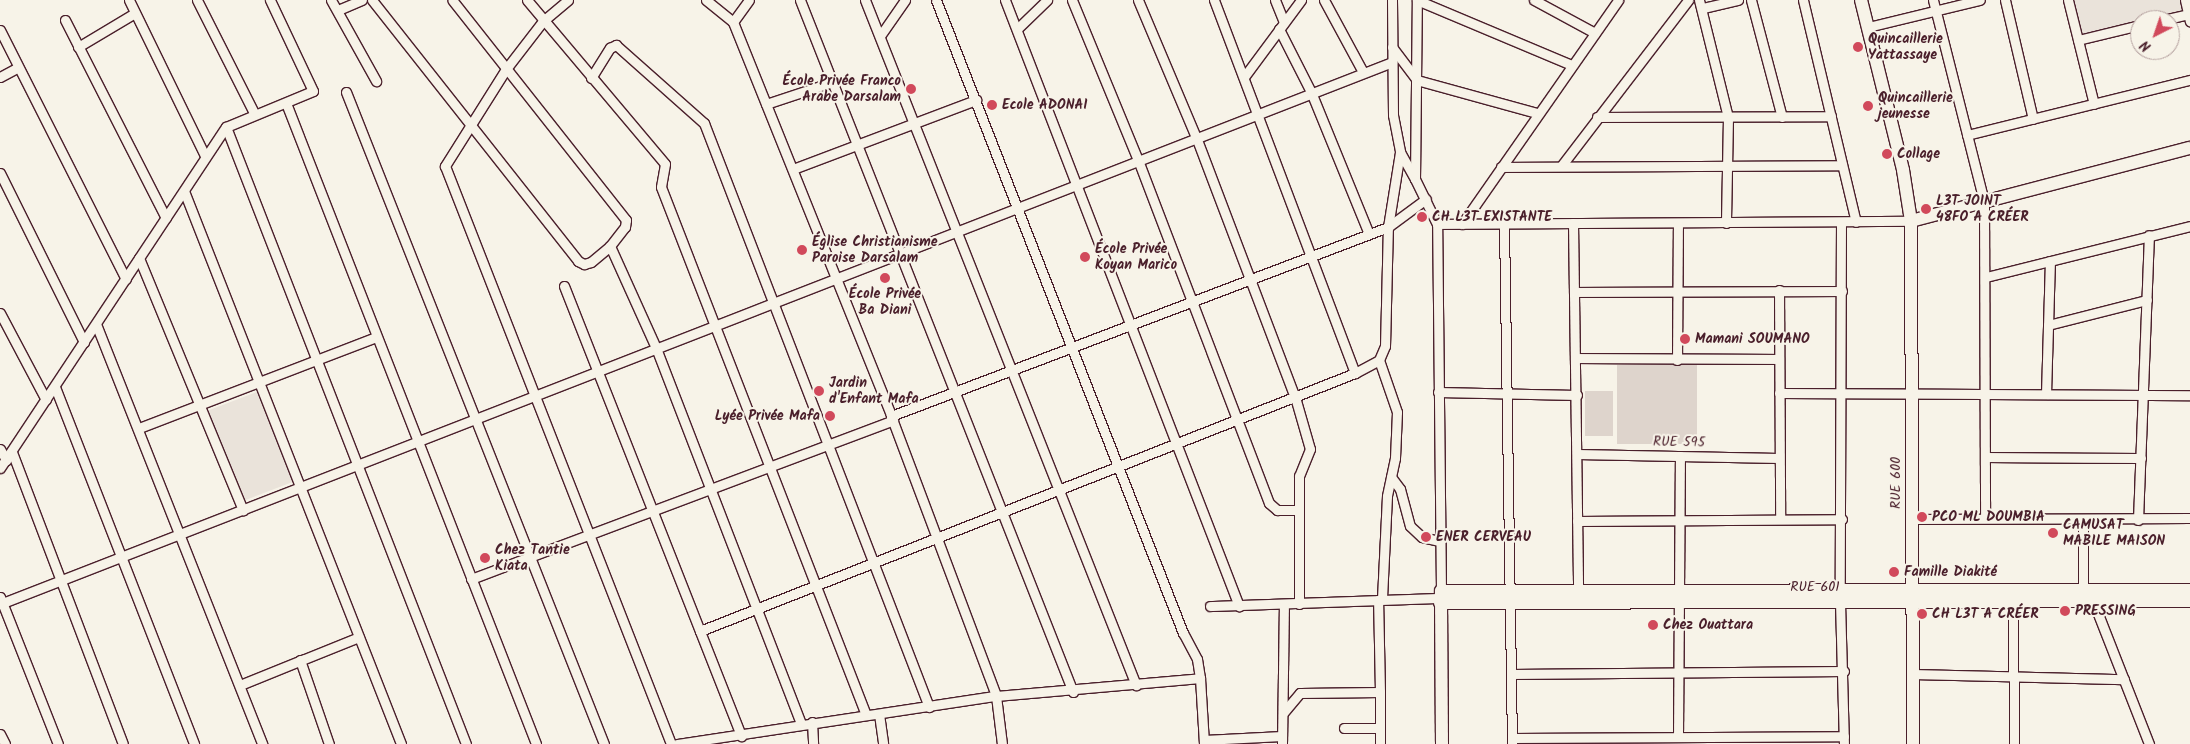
<!DOCTYPE html>
<html>
<head>
<meta charset="utf-8">
<style>
	body { margin:0 }
	#map { position:relative; width:2190px; height:744px; overflow:hidden; background:#f7f3e8; font-family:Kalam,sans-serif }
	div>[style] { position:absolute }
	[style*='--x'] { left:calc(var(--x)*1px); top:calc(var(--y)*1px); width:calc(var(--w)*1px); rotate:calc(var(--a)*1deg) }
	.built>* { inset:0; background:#eae3da; transform-origin:0 0 }
	.green>* { inset:0; background:#ded4cc; transform-origin:0 0 }
	.roads { filter:drop-shadow(1px 0 #4a1f2b) drop-shadow(-1px 0 #4a1f2b) drop-shadow(0 1px #4a1f2b) drop-shadow(0 -1px #4a1f2b) }
	.street>* { height:9px; margin:-4.5px; padding:0 4.5px; transform-origin:4.5px; border-radius:4.5px; background:#f7f3e8 }
	.secondary>* { height:12px; margin:-6px; padding:0 6px; transform-origin:6px; border-radius:6px; background:#f7f3e8 }
	.dots>* { width:14px; height:14px; translate:-50% -50%; box-sizing:border-box; border:2px solid #f7f3e8; border-radius:50% }
	span { translate:-50% -50%; white-space:nowrap; text-align:center; line-height:1.15; -webkit-text-stroke:4px #f7f3e8; paint-order:stroke }
	.poi-label { font-size:14px; color:#4a1f2b; font-weight:700 }
	.left { translate:0 -50%; text-align:left }
	.right { translate:-100% -50%; text-align:right }
	.street-label { font-size:14px; color:#4a1f2b }
	.north { position:absolute; left:2130px; top:10px; width:50px; height:50px; box-sizing:border-box; background:#f7f3e8; border:1px solid #b29e9c; border-radius:50%; rotate:221deg; font-size:14px; font-weight:700; line-height:20px; text-align:center; color:#4a1f2b }
	.north::after { content:''; display:block; margin:auto; width:18px; height:22px; background:#d1495b; clip-path:polygon(50% 0,100% 100%,50% 72%,0 100%) }
</style>
</head>
<body>
<div id="map">
	<div class="built">
		<i style="clip-path:polygon(2071px 0,2190px 0,2190px 11px,2140px 20px,2140px 23px,2080px 37px)"></i>
		<i style="left:259px;top:391px;width:97px;height:55px;rotate:69deg"></i>
	</div>
	<div class="green">
		<i style="left:1617px;top:365px;width:80px;height:79px"></i>
		<i style="left:1585px;top:391px;width:28px;height:45px"></i>
	</div>
	<div class="roads">
		<div class="street">
			<i style="--x:129;--y:0;--w:174;--a:64"></i>
			<i style="--x:197;--y:0;--w:127;--a:63.2"></i>
			<i style="--x:331;--y:0;--w:93;--a:60.9"></i>
			<i style="--x:372;--y:0;--w:333;--a:51.7"></i>
			<i style="--x:578;--y:261;--w:7;--a:27"></i>
			<i style="--x:584;--y:264;--w:7;--a:-16"></i>
			<i style="--x:591;--y:262;--w:25;--a:-40"></i>
			<i style="--x:610;--y:246;--w:24;--a:-52"></i>
			<i style="--x:625;--y:227;--w:7;--a:-82"></i>
			<i style="--x:626;--y:220;--w:280;--a:-128.3"></i>
			<i style="--x:527;--y:0;--w:214;--a:49.9"></i>
			<i style="--x:665;--y:164;--w:23;--a:100"></i>
			<i style="--x:661;--y:187;--w:566;--a:68.78"></i>
			<i style="--x:568;--y:0;--w:33;--a:140"></i>
			<i style="--x:543;--y:21;--w:61;--a:127.6"></i>
			<i style="--x:506;--y:69;--w:115;--a:122.2"></i>
			<i style="--x:445;--y:166;--w:621;--a:68.64"></i>
			<i style="--x:706;--y:0;--w:35;--a:39"></i>
			<i style="--x:733;--y:22;--w:424;--a:68.1"></i>
			<i style="--x:891;--y:416;--w:299;--a:69.4"></i>
			<i style="--x:996;--y:696;--w:48;--a:82.9"></i>
			<i style="--x:800;--y:0;--w:744;--a:68.47"></i>
			<i style="--x:865;--y:0;--w:737;--a:68.42"></i>
			<i style="--x:1005;--y:0;--w:650;--a:68.89"></i>
			<i style="--x:1072;--y:0;--w:173;--a:67.6"></i>
			<i style="--x:1138;--y:160;--w:367;--a:69.1"></i>
			<i style="--x:1269;--y:503;--w:11;--a:41"></i>
			<i style="--x:1277;--y:510;--w:22;--a:0"></i>
			<i style="--x:1138;--y:0;--w:149;--a:67.1"></i>
			<i style="--x:1196;--y:137;--w:278;--a:69.2"></i>
			<i style="--x:1295;--y:397;--w:54;--a:73.9"></i>
			<i style="--x:1310;--y:449;--w:29;--a:112"></i>
			<i style="--x:1299;--y:476;--w:128;--a:90"></i>
			<i style="--x:1214;--y:0;--w:399;--a:69.3"></i>
			<i style="--x:1275;--y:0;--w:24;--a:68"></i>
			<i style="--x:1324;--y:0;--w:82;--a:61.6"></i>
			<i style="--x:1392;--y:0;--w:115;--a:89.5"></i>
			<i style="--x:1393;--y:115;--w:38;--a:79"></i>
			<i style="--x:1400;--y:152;--w:31;--a:61"></i>
			<i style="--x:1534;--y:0;--w:69;--a:28.4"></i>
			<i style="--x:1699;--y:0;--w:121;--a:76.1"></i>
			<i style="--x:1728;--y:117;--w:106;--a:91.1"></i>
			<i style="--x:1751;--y:0;--w:121;--a:75.2"></i>
			<i style="--x:1803;--y:0;--w:228;--a:76.6"></i>
			<i style="--x:1933;--y:0;--w:208;--a:75.8"></i>
			<i style="--x:1984;--y:202;--w:315;--a:89.8"></i>
			<i style="--x:2005;--y:0;--w:122;--a:76.8"></i>
			<i style="--x:2068;--y:0;--w:107;--a:76"></i>
			<i style="--x:2185;--y:0;--w:22;--a:77"></i>
			<i style="--x:1703;--y:8;--w:36;--a:-13"></i>
			<i style="--x:338;--y:10;--w:26;--a:-23"></i>
			<i style="--x:65;--y:20;--w:222;--a:63"></i>
			<i style="--x:2163;--y:20;--w:26;--a:-13"></i>
			<i style="--x:733;--y:22;--w:27;--a:-54"></i>
			<i style="--x:1868;--y:27;--w:115;--a:-13.6"></i>
			<i style="--x:1017;--y:29;--w:42;--a:-44"></i>
			<i style="--x:1279;--y:29;--w:71;--a:63.1"></i>
			<i style="--x:1311;--y:92;--w:153;--a:67.8"></i>
			<i style="--x:0;--y:30;--w:279;--a:63.2"></i>
			<i style="--x:880;--y:36;--w:44;--a:-55.2"></i>
			<i style="--x:2078;--y:40;--w:64;--a:-13.6"></i>
			<i style="--x:78;--y:47;--w:66;--a:-30.8"></i>
			<i style="--x:1392;--y:47;--w:41;--a:52.9"></i>
			<i style="--x:1417;--y:80;--w:124;--a:15.4"></i>
			<i style="--x:0;--y:77;--w:19;--a:-28"></i>
			<i style="--x:1244;--y:77;--w:96;--a:-53.5"></i>
			<i style="--x:591;--y:78;--w:36;--a:-58"></i>
			<i style="--x:610;--y:48;--w:7;--a:-27"></i>
			<i style="--x:616;--y:45;--w:118;--a:41.6"></i>
			<i style="--x:704;--y:123;--w:626;--a:68.93"></i>
			<i style="--x:346;--y:92;--w:701;--a:68.41"></i>
			<i style="--x:286;--y:103;--w:688;--a:68.69"></i>
			<i style="--x:766;--y:104;--w:70;--a:-18.4"></i>
			<i style="--x:1597;--y:117;--w:234;--a:-0.2"></i>
			<i style="--x:226;--y:127;--w:662;--a:68.75"></i>
			<i style="--x:1967;--y:135;--w:230;--a:-13.9"></i>
			<i style="--x:1562;--y:165;--w:208;--a:-52.6"></i>
			<i style="--x:1501;--y:167;--w:341;--a:-0.3"></i>
			<i style="--x:793;--y:169;--w:196;--a:-20.7"></i>
			<i style="--x:0;--y:173;--w:189;--a:63.6"></i>
			<i style="--x:184;--y:191;--w:594;--a:68.57"></i>
			<i style="--x:1841;--y:222;--w:380;--a:90.2"></i>
			<i style="--x:1840;--y:602;--w:142;--a:88.4"></i>
			<i style="--x:1573;--y:223;--w:372;--a:89.2"></i>
			<i style="--x:1437;--y:224;--w:474;--a:-0.4"></i>
			<i style="--x:1462;--y:224;--w:273;--a:-55.1"></i>
			<i style="--x:1504;--y:224;--w:520;--a:89.12"></i>
			<i style="--x:610;--y:246;--w:112;--a:65.7"></i>
			<i style="--x:656;--y:348;--w:403;--a:68.9"></i>
			<i style="--x:139;--y:258;--w:273;--a:67.6"></i>
			<i style="--x:1986;--y:277;--w:210;--a:-14"></i>
			<i style="--x:564;--y:286;--w:484;--a:68.5"></i>
			<i style="--x:1779;--y:290;--w:228;--a:89.7"></i>
			<i style="--x:1575;--y:292;--w:267;--a:-0.2"></i>
			<i style="--x:0;--y:313;--w:98;--a:62.1"></i>
			<i style="--x:96;--y:324;--w:452;--a:68.4"></i>
			<i style="--x:2048;--y:325;--w:102;--a:-14.2"></i>
			<i style="--x:1576;--y:358;--w:203;--a:0.3"></i>
			<i style="--x:1379;--y:360;--w:55;--a:70.9"></i>
			<i style="--x:1397;--y:412;--w:46;--a:92.5"></i>
			<i style="--x:1395;--y:458;--w:39;--a:102"></i>
			<i style="--x:1387;--y:496;--w:103;--a:92.8"></i>
			<i style="--x:1677;--y:360;--w:136;--a:-89.6"></i>
			<i style="--x:55;--y:387;--w:383;--a:68.7"></i>
			<i style="--x:1438;--y:392;--w:139;--a:1.2"></i>
			<i style="--x:1779;--y:393;--w:411;--a:0.3"></i>
			<i style="--x:2046;--y:394;--w:133;--a:-88.3"></i>
			<i style="--x:891;--y:416;--w:532;--a:-20.82"></i>
			<i style="--x:1388;--y:227;--w:47;--a:-36.4"></i>
			<i style="--x:139;--y:428;--w:254;--a:-21"></i>
			<i style="--x:0;--y:449;--w:13;--a:61"></i>
			<i style="--x:12;--y:452;--w:312;--a:69.2"></i>
			<i style="--x:1577;--y:454;--w:202;--a:1.1"></i>
			<i style="--x:1985;--y:457;--w:156;--a:0.4"></i>
			<i style="--x:0;--y:468;--w:409;--a:-56.5"></i>
			<i style="--x:226;--y:127;--w:94;--a:-22.5"></i>
			<i style="--x:313;--y:91;--w:101;--a:-115.3"></i>
			<i style="--x:1391;--y:477;--w:15;--a:53"></i>
			<i style="--x:1400;--y:489;--w:38;--a:75"></i>
			<i style="--x:1410;--y:526;--w:16;--a:43"></i>
			<i style="--x:1422;--y:537;--w:18;--a:13"></i>
			<i style="--x:1911;--y:519;--w:279;--a:-0.2"></i>
			<i style="--x:2083;--y:519;--w:71;--a:90"></i>
			<i style="--x:2138;--y:520;--w:285;--a:-87.8"></i>
			<i style="--x:1577;--y:521;--w:265;--a:-0.4"></i>
			<i style="--x:471;--y:579;--w:451;--a:-20.6"></i>
			<i style="--x:1441;--y:591;--w:367;--a:-90.6"></i>
			<i style="--x:1437;--y:224;--w:50;--a:-116.1"></i>
			<i style="--x:1415;--y:179;--w:179;--a:-89.4"></i>
			<i style="--x:1417;--y:0;--w:168;--a:22.8"></i>
			<i style="--x:0;--y:597;--w:158;--a:68.5"></i>
			<i style="--x:2013;--y:601;--w:143;--a:89.6"></i>
			<i style="--x:2093;--y:601;--w:154;--a:68.6"></i>
			<i style="--x:0;--y:604;--w:1494;--a:-21.27"></i>
			<i style="--x:1210;--y:606;--w:230;--a:-2"></i>
			<i style="--x:700;--y:631;--w:704;--a:-21.5"></i>
			<i style="--x:1355;--y:373;--w:27;--a:-28"></i>
			<i style="--x:1379;--y:360;--w:15;--a:-67"></i>
			<i style="--x:1385;--y:346;--w:119;--a:-88.6"></i>
			<i style="--x:1388;--y:227;--w:76;--a:-80.9"></i>
			<i style="--x:300;--y:660;--w:89;--a:71"></i>
			<i style="--x:1511;--y:674;--w:333;--a:-0.5"></i>
			<i style="--x:1912;--y:674;--w:212;--a:1.4"></i>
			<i style="--x:1200;--y:678;--w:66;--a:86.5"></i>
			<i style="--x:240;--y:685;--w:128;--a:-22"></i>
			<i style="--x:1380;--y:692;--w:52;--a:90"></i>
			<i style="--x:1283;--y:713;--w:26;--a:-50"></i>
			<i style="--x:1300;--y:693;--w:80;--a:-0.7"></i>
			<i style="--x:1380;--y:692;--w:92;--a:-91.2"></i>
			<i style="--x:879;--y:714;--w:30;--a:82"></i>
			<i style="--x:812;--y:722;--w:22;--a:87"></i>
			<i style="--x:1344;--y:728;--w:36;--a:0"></i>
			<i style="--x:0;--y:734;--w:11;--a:63"></i>
			<i style="--x:1678;--y:736;--w:280;--a:-89.6"></i>
			<i style="--x:1512;--y:738;--w:332;--a:-0.3"></i>
			<i style="--x:1204;--y:740;--w:78;--a:-2.9"></i>
			<i style="--x:677;--y:744;--w:323;--a:-8.6"></i>
			<i style="--x:996;--y:696;--w:205;--a:-5"></i>
			<i style="--x:1200;--y:678;--w:19;--a:-99"></i>
			<i style="--x:1197;--y:659;--w:30;--a:-118"></i>
			<i style="--x:1183;--y:633;--w:679;--a:-111.32"></i>
			<i style="--x:1282;--y:744;--w:139;--a:-89.2"></i>
		</div>
		<div class="secondary">
			<i style="--x:1861;--y:0;--w:175;--a:76.1"></i>
			<i style="--x:1903;--y:170;--w:52;--a:81.1"></i>
			<i style="--x:1911;--y:221;--w:523;--a:89.78"></i>
			<i style="--x:1911;--y:221;--w:288;--a:-14.7"></i>
			<i style="--x:1440;--y:603;--w:750;--a:-0.15"></i>
			<i style="--x:1442;--y:744;--w:153;--a:-90.4"></i>
			<i style="--x:1441;--y:591;--w:749;--a:-0.08"></i>
		</div>
	</div>
	<div class="dots">
		<i style="left:1858px;top:47px;background:#d1495b"></i>
		<i style="left:911px;top:89px;background:#d1495b"></i>
		<i style="left:992px;top:105px;background:#d1495b"></i>
		<i style="left:1868px;top:106px;background:#d1495b"></i>
		<i style="left:1887px;top:154px;background:#d1495b"></i>
		<i style="left:1926px;top:209px;background:#d1495b"></i>
		<i style="left:1422px;top:217px;background:#d1495b"></i>
		<i style="left:802px;top:250px;background:#d1495b"></i>
		<i style="left:1085px;top:257px;background:#d1495b"></i>
		<i style="left:885px;top:278px;background:#d1495b"></i>
		<i style="left:1685px;top:339px;background:#d1495b"></i>
		<i style="left:819px;top:391px;background:#d1495b"></i>
		<i style="left:830px;top:416px;background:#d1495b"></i>
		<i style="left:1922px;top:517px;background:#d1495b"></i>
		<i style="left:2053px;top:533px;background:#d1495b"></i>
		<i style="left:1426px;top:537px;background:#d1495b"></i>
		<i style="left:485px;top:558px;background:#d1495b"></i>
		<i style="left:1894px;top:572px;background:#d1495b"></i>
		<i style="left:2065px;top:611px;background:#d1495b"></i>
		<i style="left:1922px;top:614px;background:#d1495b"></i>
		<i style="left:1653px;top:625px;background:#d1495b"></i>
	</div>
	<div class="poi-label">
		<span class="left" style="left:1868px;top:47px">Quincaillerie<br>Yattassaye</span>
		<span class="right" style="left:901px;top:89px">École Privée Franco<br>Arabe Darsalam</span>
		<span class="left" style="left:1878px;top:106px">Quincaillerie<br>jeunesse</span>
		<span class="left" style="left:1002px;top:105px">Ecole ADONAI</span>
		<span class="left" style="left:1897px;top:154px">Collage</span>
		<span class="left" style="left:1936px;top:209px">L3T JOINT<br>48FO A CRÉER</span>
		<span class="left" style="left:1432px;top:217px">CH L3T EXISTANTE</span>
		<span class="left" style="left:812px;top:250px">Église Christianisme<br>Paroise Darsalam</span>
		<span class="left" style="left:1095px;top:257px">École Privée<br>Koyan Marico</span>
		<span style="left:885px;top:302px">École Privée<br>Ba Diani</span>
		<span class="left" style="left:1695px;top:339px">Mamani SOUMANO</span>
		<span class="left" style="left:829px;top:391px">Jardin<br>d'Enfant Mafa</span>
		<span class="right" style="left:820px;top:416px">Lyée Privée Mafa</span>
		<span class="left" style="left:1932px;top:517px">PCO ML DOUMBIA</span>
		<span class="left" style="left:2063px;top:533px">CAMUSAT<br>MABILE MAISON</span>
		<span class="left" style="left:1436px;top:537px">ENER CERVEAU</span>
		<span class="left" style="left:495px;top:558px">Chez Tantie<br>Kiata</span>
		<span class="left" style="left:1904px;top:572px">Famille Diakité</span>
		<span class="left" style="left:2075px;top:611px">PRESSING</span>
		<span class="left" style="left:1932px;top:614px">CH L3T A CRÉER</span>
		<span class="left" style="left:1663px;top:625px">Chez Ouattara</span>
	</div>
	<div class="street-label">
		<span style="left:1679px;top:442px;rotate:1deg">RUE 595</span>
		<span style="left:1896px;top:483px;rotate:-90deg">RUE 600</span>
		<span style="left:1815px;top:587px">RUE 601</span>
	</div>
	<div class="north">N</div>
</div>
</body>
</html>
